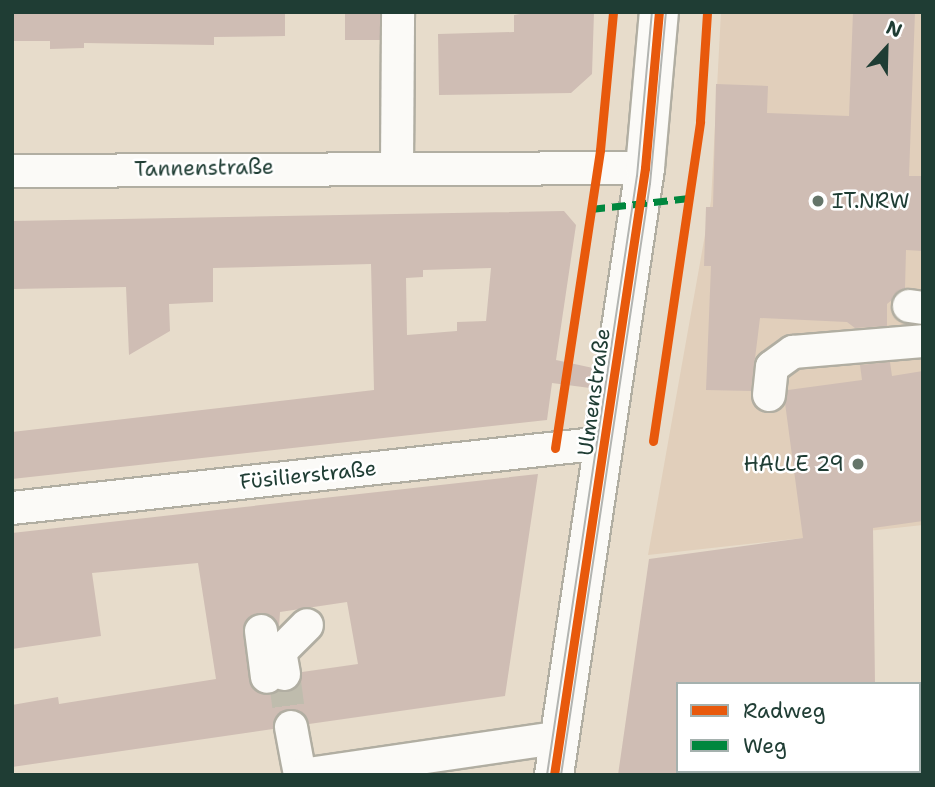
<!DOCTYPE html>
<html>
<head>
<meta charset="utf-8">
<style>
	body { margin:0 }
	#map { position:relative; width:935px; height:787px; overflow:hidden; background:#e7dccb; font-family:"Shantell Sans",sans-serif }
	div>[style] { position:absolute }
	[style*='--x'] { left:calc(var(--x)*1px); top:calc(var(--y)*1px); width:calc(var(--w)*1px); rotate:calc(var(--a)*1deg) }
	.built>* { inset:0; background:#e1cfbb }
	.building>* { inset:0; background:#cfbdb4; transform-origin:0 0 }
	.minor-tunnel>* { height:32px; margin-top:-16px; transform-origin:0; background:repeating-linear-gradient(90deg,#bfbcad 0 32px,transparent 0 48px) }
	.roads { filter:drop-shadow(2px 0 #b1aea2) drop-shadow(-2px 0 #b1aea2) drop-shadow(0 2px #b1aea2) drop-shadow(0 -2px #b1aea2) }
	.minor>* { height:32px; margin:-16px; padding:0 16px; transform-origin:16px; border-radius:16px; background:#fbfaf7 }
	.major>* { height:38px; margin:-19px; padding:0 19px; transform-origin:19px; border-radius:19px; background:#fbfaf7 }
	.tram>* { height:2px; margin:-1px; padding:0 1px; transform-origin:1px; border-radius:1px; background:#b2b4b1 }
	.quiet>* { height:7px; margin-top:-3.5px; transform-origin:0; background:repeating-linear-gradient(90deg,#00873e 0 14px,transparent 0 21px) }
	.cycleway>* { height:9px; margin:-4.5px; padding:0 4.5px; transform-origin:4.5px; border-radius:4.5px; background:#e8590c }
	.dots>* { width:19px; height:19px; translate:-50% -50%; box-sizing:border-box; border:4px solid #fff; border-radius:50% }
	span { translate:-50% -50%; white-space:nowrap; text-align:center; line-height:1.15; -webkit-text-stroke:5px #fff; paint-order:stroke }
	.street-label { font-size:21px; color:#1f3d34 }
	.poi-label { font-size:21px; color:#1f3d34 }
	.left { translate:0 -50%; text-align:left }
	.right { translate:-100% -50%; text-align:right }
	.frame { position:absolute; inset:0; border:14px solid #1f3d34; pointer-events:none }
	.legend { position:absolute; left:676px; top:682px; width:245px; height:91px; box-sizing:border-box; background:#fff; border:2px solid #a5b1ae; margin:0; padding:9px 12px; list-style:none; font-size:21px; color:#1f3d34 }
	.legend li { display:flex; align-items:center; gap:14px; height:35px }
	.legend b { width:35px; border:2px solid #a5b1ae }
	.north { position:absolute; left:851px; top:14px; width:70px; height:70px; -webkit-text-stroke:5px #fff; paint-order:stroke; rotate:22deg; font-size:19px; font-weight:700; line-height:28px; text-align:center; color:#1f3d34 }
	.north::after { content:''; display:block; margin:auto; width:24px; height:32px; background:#1f3d34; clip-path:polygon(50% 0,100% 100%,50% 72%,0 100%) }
</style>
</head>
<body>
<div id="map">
	<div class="built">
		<i style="clip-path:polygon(721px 12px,923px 12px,923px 525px,648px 555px,711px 201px)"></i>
	</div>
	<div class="building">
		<i style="clip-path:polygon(12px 12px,285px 12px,285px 36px,214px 37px,214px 45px,84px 43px,84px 48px,50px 49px,50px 41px,12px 41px)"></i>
		<i style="left:345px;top:12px;width:35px;height:28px"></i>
		<i style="clip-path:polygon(532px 12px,594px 12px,592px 74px,571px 93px,439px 95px,438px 34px,514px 32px,514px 15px)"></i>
		<i style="clip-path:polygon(853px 12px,915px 12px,909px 176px,923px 176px,923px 251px,906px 250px,905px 289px,887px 304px,887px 326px,855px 328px,847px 322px,760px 318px,751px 391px,706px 390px,711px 266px,704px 266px,706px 207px,713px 207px,716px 84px,768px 86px,767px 113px,849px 116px)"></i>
		<i style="clip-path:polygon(evenodd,564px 211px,576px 225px,556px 360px,593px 368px,590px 388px,552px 383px,547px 420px,12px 479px,12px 432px,374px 390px,371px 264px,213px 268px,213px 302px,169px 304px,170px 331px,129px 355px,126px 287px,12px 289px,12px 221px,564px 211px,491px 268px,486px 321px,457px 322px,457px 331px,407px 335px,406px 278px,423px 277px,423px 270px,491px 268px)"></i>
		<i style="clip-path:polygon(890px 362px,892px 376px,923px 371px,923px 521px,873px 528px,875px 684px,678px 684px,678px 775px,618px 775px,649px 559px,803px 538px,785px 403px,788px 390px,862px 380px,860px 365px)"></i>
		<i style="clip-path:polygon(evenodd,538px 474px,505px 696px,309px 724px,304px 715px,288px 709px,279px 714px,273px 729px,12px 767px,12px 705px,58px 697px,59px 704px,216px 679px,198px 563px,92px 573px,101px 636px,12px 649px,12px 533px,538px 474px,347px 602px,358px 664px,302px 672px,296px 688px,288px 692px,269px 695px,253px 689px,243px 633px,249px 617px,267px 614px,279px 627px,280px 612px,347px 602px)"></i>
	</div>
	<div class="minor-tunnel">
		<i style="--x:284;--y:674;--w:53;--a:82.5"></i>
	</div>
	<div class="roads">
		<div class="minor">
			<i style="--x:397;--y:166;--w:154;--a:-89.6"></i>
			<i style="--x:12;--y:171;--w:633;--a:-0.27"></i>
			<i style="--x:909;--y:306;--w:14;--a:8"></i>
			<i style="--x:769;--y:395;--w:28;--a:-84"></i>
			<i style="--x:772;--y:367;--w:26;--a:-36"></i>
			<i style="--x:793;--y:352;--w:130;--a:-4.8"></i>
			<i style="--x:12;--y:508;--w:596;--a:-6.27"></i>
			<i style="--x:261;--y:631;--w:46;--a:82.6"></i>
			<i style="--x:284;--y:674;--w:22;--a:-100"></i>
			<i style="--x:280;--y:652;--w:38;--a:-45"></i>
			<i style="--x:291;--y:727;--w:49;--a:79.4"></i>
			<i style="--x:302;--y:775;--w:262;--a:-8.3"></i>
		</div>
		<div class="major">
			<i style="--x:554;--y:775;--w:614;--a:-81.47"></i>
			<i style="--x:645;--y:168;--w:157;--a:-84.9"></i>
		</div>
	</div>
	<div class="tram">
		<i style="--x:547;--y:775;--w:606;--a:-81.46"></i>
		<i style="--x:637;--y:176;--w:165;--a:-84.8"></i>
		<i style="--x:561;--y:775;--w:598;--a:-81.44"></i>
		<i style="--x:650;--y:184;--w:173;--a:-84.7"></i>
	</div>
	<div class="quiet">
		<i style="--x:591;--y:209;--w:99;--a:-6.4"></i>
	</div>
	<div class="cycleway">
		<i style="--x:653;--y:441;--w:323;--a:-81.6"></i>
		<i style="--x:700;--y:121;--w:109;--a:-86.3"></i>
		<i style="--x:555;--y:448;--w:301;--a:-81.4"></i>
		<i style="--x:600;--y:150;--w:139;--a:-84.6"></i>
		<i style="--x:554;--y:775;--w:614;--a:-81.47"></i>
		<i style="--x:645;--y:168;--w:157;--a:-84.9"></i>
	</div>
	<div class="dots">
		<i style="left:818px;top:201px;background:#657569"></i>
		<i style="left:858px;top:464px;background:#657569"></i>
	</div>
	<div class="street-label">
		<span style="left:204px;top:168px;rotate:-1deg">Tannenstraße</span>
		<span style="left:594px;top:392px;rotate:-82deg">Ulmenstraße</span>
		<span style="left:308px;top:475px;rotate:-6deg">Füsilierstraße</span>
	</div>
	<div class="poi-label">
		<span class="left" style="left:832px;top:201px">IT.NRW</span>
		<span class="right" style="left:844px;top:464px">HALLE 29</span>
	</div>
	<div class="frame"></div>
	<ul class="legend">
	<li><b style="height:9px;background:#e8590c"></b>Radweg</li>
	<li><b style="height:9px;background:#00873e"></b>Weg</li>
	</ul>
	<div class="north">N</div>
</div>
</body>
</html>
